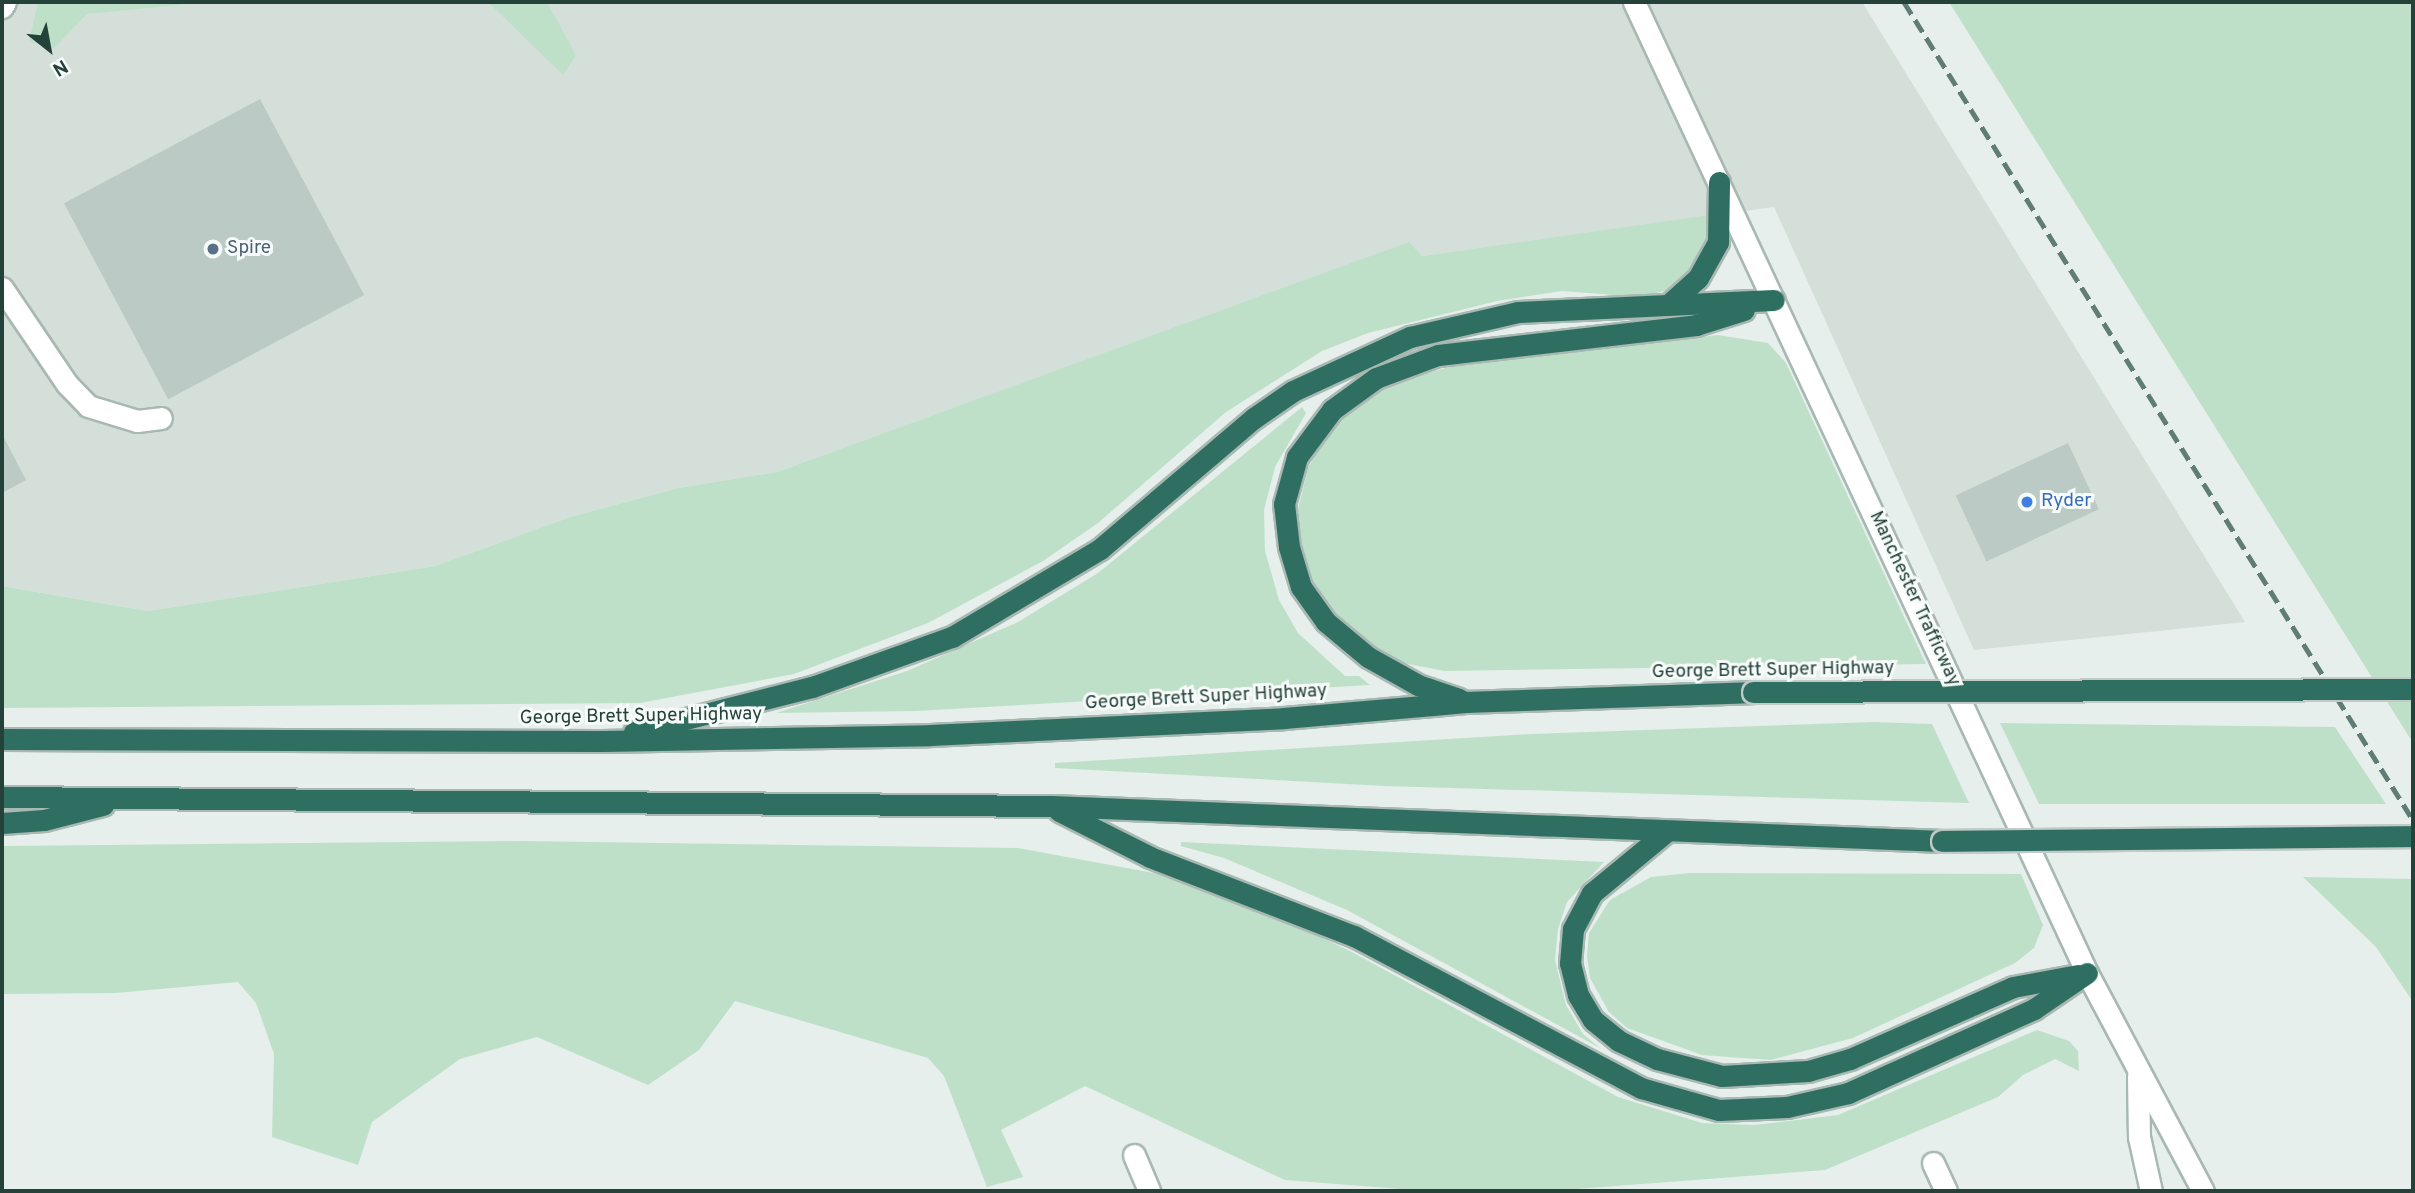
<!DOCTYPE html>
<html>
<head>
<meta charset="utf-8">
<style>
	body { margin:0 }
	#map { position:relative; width:2415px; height:1193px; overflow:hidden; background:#e6efeb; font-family:Overpass,sans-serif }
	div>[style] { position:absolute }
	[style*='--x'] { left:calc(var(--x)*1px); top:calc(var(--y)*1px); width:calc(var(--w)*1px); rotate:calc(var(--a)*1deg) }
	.built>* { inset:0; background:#d4dfda }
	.green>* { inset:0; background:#bfe0c8 }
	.building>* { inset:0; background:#bbcac4; transform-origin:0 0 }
	.roads { filter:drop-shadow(2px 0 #a8b8b2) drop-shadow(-2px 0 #a8b8b2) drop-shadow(0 2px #a8b8b2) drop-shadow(0 -2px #a8b8b2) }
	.street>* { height:21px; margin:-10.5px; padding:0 10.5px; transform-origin:10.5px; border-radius:10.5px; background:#fff }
	.secondary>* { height:21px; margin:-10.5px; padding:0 10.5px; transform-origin:10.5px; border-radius:10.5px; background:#fff }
	.highway>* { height:21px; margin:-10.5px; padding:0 10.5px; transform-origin:10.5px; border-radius:10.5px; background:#2f6f62 }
	.rail>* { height:5px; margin-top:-2.5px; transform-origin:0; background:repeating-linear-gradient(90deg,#5f7d75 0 14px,transparent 0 21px) }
	.bridges { filter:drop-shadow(2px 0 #c2cac8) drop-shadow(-2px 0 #c2cac8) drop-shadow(0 2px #c2cac8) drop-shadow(0 -2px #c2cac8) }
	.highway-bridge>* { height:21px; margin:-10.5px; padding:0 10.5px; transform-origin:10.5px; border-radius:10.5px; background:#2f6f62 }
	.dots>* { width:19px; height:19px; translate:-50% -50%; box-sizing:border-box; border:4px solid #f7fbf9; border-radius:50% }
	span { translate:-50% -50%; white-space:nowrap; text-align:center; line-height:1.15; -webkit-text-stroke:6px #f7fbf9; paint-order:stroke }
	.service-label { font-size:19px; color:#4e5e75 }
	.left { translate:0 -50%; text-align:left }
	.shop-label { font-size:19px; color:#366cbe }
	.street-label { font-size:19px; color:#24423a }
	.frame { position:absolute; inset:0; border:4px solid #24423a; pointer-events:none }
	.north { position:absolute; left:14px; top:14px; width:70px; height:70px; -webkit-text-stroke:5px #f7fbf9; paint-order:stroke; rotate:149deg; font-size:19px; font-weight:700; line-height:28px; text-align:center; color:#24423a }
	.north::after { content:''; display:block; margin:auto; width:24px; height:32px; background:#24423a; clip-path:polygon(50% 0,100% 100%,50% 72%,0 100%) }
</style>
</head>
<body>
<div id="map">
	<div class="built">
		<i style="clip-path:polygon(2px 2px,1862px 2px,2245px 622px,1974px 650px,1774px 207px,1422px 256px,1408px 243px,777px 472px,678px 488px,570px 517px,435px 566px,148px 611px,2px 586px)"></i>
	</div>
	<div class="green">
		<i style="clip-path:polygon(38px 2px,209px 2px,87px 14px,54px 48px,29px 42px)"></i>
		<i style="clip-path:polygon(488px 2px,547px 2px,576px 55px,563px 75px)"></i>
		<i style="clip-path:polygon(1949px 2px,2413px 2px,2413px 743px)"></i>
		<i style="clip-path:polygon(1710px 215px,1708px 239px,1696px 266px,1669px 290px,1640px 297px,1562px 291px,1497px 301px,1368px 333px,1322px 351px,1226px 412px,1098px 523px,1043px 561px,928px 623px,794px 674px,640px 703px,2px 708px,2px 586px,148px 611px,435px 566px,570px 517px,678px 488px,777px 472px,1409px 242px,1422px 256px)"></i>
		<i style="clip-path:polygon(1718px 335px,1768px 343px,1786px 363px,1926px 664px,1445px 671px,1403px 663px,1374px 650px,1322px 602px,1307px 576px,1297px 538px,1298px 509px,1308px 468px,1325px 435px,1349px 409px,1382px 385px,1461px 364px)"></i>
		<i style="clip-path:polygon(1302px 407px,1306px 413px,1275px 467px,1264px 510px,1265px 551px,1279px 600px,1298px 633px,1345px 676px,1359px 676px,1370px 685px,916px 711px,776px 713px,907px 671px,1018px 622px,1098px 573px)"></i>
		<i style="clip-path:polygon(1873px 722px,1932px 724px,1969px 803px,1384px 786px,1055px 768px,1055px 763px,1531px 734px)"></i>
		<i style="clip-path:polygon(2000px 723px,2335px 727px,2386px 804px,2039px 804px)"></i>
		<i style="clip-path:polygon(522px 841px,1018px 848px,1154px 873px,1287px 921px,1352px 952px,1618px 1097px,1702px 1123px,1754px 1125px,1838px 1115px,2037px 1030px,2069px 1041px,2078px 1051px,2079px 1071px,2055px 1059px,2023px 1075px,1998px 1097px,1825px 1170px,1550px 1191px,1426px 1191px,1285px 1180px,1085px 1086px,1001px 1130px,1023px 1177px,987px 1187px,944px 1076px,928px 1058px,735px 1001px,699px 1050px,648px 1085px,537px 1037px,460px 1059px,372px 1122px,358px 1165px,272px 1137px,274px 1054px,256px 1003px,238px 982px,116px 993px,2px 994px,2px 846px)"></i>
		<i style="clip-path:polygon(1181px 842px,1604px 862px,1567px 902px,1558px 929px,1555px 960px,1566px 1005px,1583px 1034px,1600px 1048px,1347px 910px,1224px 858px,1181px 846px)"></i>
		<i style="clip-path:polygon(1689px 873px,2021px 874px,2043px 925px,2034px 948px,2015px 963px,1853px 1038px,1771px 1060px,1702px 1055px,1627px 1028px,1609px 1012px,1590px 978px,1587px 956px,1589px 933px,1610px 900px,1651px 877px)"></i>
		<i style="clip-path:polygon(2303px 877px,2413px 879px,2413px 1002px,2376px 947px)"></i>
	</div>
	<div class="building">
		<i style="left:260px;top:99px;width:222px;height:222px;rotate:62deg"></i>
		<i style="clip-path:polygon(2px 434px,26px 480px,2px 493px)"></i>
		<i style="left:2068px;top:443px;width:73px;height:124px;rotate:65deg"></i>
	</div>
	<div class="roads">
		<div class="street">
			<i style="--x:2;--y:7;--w:6;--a:-59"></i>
			<i style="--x:2;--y:288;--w:116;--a:55.9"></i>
			<i style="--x:67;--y:384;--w:30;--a:46"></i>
			<i style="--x:88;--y:406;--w:51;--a:17"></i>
			<i style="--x:137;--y:421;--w:24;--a:-7"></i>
			<i style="--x:1134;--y:1155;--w:39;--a:67"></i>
			<i style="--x:1933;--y:1163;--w:31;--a:65"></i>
		</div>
		<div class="secondary">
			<i style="--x:1634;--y:2;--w:1071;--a:64.99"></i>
			<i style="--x:2087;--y:973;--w:247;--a:62"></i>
			<i style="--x:2138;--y:1076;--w:61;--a:89.1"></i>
			<i style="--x:2139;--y:1137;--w:55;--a:77.5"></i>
		</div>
		<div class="highway">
			<i style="--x:1668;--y:305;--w:40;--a:-42"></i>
			<i style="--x:1698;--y:278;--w:41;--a:-60.9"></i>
			<i style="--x:1718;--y:242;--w:60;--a:-89"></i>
			<i style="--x:1459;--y:699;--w:43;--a:-161.1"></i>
			<i style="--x:1418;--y:685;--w:57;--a:-150.8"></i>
			<i style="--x:1368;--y:657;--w:55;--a:-140.2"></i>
			<i style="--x:1326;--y:622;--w:43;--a:-125.5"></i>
			<i style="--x:1301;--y:587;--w:42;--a:-106.7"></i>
			<i style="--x:1289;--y:547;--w:43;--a:-96.6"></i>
			<i style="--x:1284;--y:504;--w:49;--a:-74.5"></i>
			<i style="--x:1297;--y:457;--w:59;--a:-53.3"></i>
			<i style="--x:1332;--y:410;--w:54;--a:-36"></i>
			<i style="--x:1376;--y:378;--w:66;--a:-20.4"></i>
			<i style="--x:1438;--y:355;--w:260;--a:-6.6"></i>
			<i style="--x:1696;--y:325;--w:50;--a:-17.4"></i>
			<i style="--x:634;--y:732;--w:184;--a:-14.2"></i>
			<i style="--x:812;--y:687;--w:149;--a:-19.7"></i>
			<i style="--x:952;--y:637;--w:172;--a:-30.7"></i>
			<i style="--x:1100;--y:549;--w:202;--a:-40.4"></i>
			<i style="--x:1254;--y:418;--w:47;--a:-34.7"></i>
			<i style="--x:1293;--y:391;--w:129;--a:-24.8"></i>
			<i style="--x:1410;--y:337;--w:111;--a:-13"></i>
			<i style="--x:1518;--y:312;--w:256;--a:-2.7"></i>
			<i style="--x:2;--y:739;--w:600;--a:0.19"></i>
			<i style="--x:602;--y:741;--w:328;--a:-1"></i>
			<i style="--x:930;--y:735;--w:354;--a:-2.7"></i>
			<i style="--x:1284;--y:718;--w:185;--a:-5"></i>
			<i style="--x:1468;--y:702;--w:285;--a:-2"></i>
			<i style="--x:2;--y:797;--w:1049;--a:0.49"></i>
			<i style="--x:1051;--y:806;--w:892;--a:2.25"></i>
			<i style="--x:1059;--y:811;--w:102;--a:26.8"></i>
			<i style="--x:1150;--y:857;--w:219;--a:21.2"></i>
			<i style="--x:1354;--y:936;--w:325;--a:27.9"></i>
			<i style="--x:1641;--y:1088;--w:81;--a:15.8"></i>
			<i style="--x:1719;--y:1110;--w:68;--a:-2.5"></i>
			<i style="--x:1787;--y:1107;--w:63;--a:-12.9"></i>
			<i style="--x:1848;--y:1093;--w:204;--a:-24.3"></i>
			<i style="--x:2034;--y:1009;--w:64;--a:-34.2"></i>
			<i style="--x:2;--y:823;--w:42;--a:-4.1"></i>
			<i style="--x:44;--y:820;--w:61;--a:-14.3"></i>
			<i style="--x:1666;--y:832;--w:96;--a:140.5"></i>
			<i style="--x:1592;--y:893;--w:41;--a:117.8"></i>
			<i style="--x:1573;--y:929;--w:34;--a:95"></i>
			<i style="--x:1570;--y:963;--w:33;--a:76"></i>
			<i style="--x:1578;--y:995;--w:29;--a:59"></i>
			<i style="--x:1593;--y:1020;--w:33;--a:39"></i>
			<i style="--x:1619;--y:1041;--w:42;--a:25.3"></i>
			<i style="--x:1657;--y:1059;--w:67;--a:14.7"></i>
			<i style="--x:1722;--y:1076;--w:86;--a:-3.3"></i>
			<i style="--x:1808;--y:1071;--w:44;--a:-15.9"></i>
			<i style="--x:1850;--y:1059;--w:178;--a:-23.8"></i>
			<i style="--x:2013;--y:987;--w:66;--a:-10.5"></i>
		</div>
	</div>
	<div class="rail">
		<i style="--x:1904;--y:2;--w:963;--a:58.11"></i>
	</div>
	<div class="bridges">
		<div class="highway-bridge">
			<i style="--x:1753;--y:692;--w:660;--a:-0.26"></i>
			<i style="--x:1942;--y:841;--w:471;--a:-0.6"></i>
		</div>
	</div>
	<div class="dots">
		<i style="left:213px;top:249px;background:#5c6f8a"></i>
		<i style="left:2027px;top:502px;background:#3f7fe0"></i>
	</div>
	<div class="service-label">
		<span class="left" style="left:227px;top:249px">Spire</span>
	</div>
	<div class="shop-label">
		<span class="left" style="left:2041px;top:502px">Ryder</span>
	</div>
	<div class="street-label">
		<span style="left:1914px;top:599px;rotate:65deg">Manchester Trafficway</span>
		<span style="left:1773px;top:671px;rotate:-1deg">George Brett Super Highway</span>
		<span style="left:1206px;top:698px;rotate:-3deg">George Brett Super Highway</span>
		<span style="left:641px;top:717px;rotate:-1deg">George Brett Super Highway</span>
	</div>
	<div class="frame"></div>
	<div class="north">N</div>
</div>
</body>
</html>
